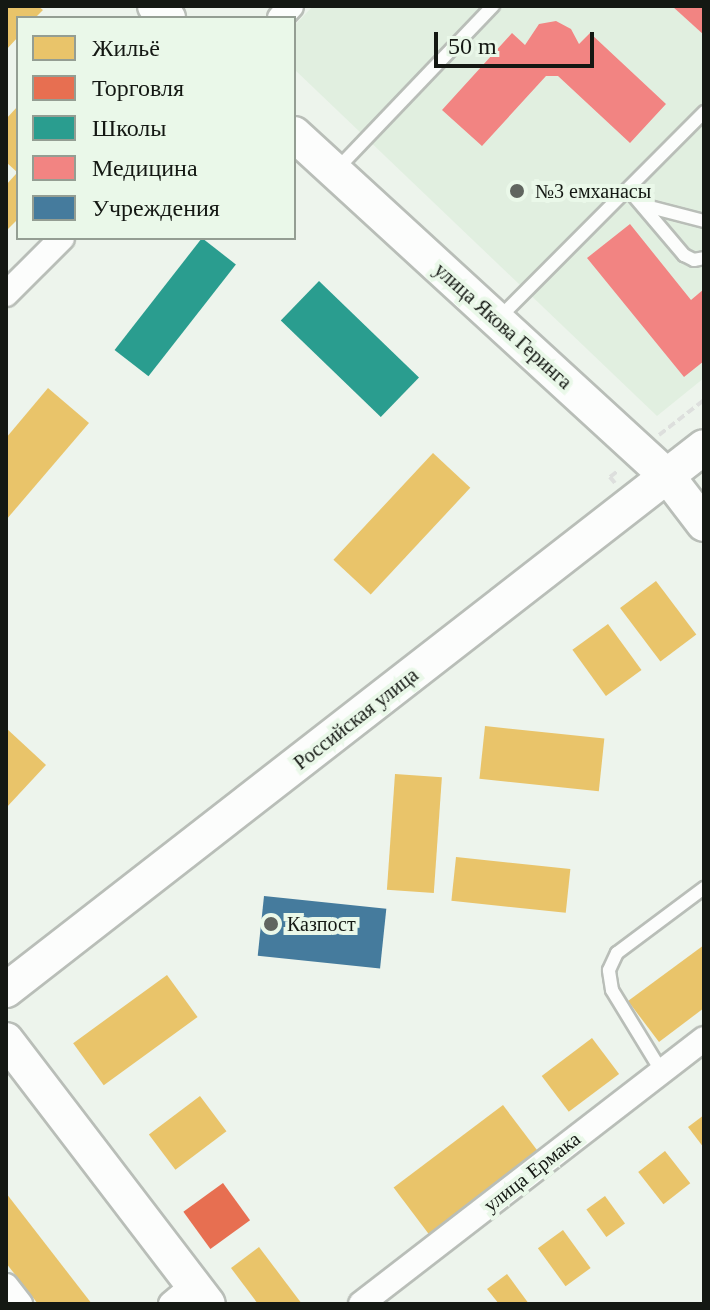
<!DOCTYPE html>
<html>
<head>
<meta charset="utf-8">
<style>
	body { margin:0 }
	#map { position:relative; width:710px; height:1310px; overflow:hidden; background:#edf4ec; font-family:Georgia,serif }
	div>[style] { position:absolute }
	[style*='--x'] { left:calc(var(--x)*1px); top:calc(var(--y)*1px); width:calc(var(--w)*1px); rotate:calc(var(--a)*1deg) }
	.built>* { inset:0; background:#e1efe0 }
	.homes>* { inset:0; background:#e9c46a; transform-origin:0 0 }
	.shops>* { inset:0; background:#e76f51; transform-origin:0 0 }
	.schools>* { inset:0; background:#2a9d8f; transform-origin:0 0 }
	.health>* { inset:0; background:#f28482 }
	.public>* { inset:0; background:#457b9d; transform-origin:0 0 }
	.path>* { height:4px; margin-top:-2px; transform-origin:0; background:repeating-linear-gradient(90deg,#dddfdd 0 8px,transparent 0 12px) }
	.roads { filter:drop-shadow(2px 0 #b9beb8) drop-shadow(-2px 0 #b9beb8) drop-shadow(0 2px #b9beb8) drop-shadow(0 -2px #b9beb8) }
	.lane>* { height:12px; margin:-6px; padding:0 6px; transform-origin:6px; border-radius:6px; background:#fcfdfc }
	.street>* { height:24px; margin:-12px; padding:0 12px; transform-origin:12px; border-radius:12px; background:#fcfdfc }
	.secondary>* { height:34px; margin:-17px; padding:0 17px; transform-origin:17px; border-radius:17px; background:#fcfdfc }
	.dots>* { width:22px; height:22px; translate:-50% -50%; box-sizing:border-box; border:4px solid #eaf8e9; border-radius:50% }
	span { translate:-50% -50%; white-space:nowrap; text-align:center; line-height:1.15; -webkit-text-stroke:8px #eaf8e9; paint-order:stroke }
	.poi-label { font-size:20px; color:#141813 }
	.left { translate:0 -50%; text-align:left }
	.street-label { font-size:20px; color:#141813 }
	.frame { position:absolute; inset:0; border:8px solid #141813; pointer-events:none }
	.legend { position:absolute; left:16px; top:16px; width:280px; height:224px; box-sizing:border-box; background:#eaf8e9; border:2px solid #949e93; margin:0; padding:10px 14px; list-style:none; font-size:24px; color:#141813 }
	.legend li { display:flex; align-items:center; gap:16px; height:40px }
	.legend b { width:40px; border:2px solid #949e93 }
	.scale { position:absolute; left:434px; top:32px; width:160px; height:36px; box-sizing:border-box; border:4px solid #141813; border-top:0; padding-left:10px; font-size:24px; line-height:28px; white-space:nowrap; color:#141813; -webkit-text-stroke:6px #eaf8e9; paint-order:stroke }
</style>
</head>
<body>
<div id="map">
	<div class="built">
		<i style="clip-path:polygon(313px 6px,704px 6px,704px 378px,657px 416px,294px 69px,294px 26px)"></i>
	</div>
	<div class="homes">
		<i style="clip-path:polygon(38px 6px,43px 10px,35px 18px,18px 18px,18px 37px,6px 50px,6px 8px)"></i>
		<i style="clip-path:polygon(18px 106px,18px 173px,6px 162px,6px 119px)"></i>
		<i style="clip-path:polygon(16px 174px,18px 219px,6px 231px,6px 185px)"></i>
		<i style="clip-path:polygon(48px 388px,89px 423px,6px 520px,6px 438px)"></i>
		<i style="left:433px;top:453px;width:51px;height:146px;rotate:43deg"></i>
		<i style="left:656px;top:581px;width:67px;height:45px;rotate:53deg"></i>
		<i style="left:608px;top:624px;width:57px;height:44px;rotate:54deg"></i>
		<i style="left:485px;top:726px;width:120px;height:53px;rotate:6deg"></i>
		<i style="clip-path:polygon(6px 728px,46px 765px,6px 808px)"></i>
		<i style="left:395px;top:774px;width:47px;height:116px;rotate:4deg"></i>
		<i style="left:456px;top:857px;width:115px;height:44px;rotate:6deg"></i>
		<i style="clip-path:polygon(704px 945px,704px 1008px,659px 1042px,628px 1001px)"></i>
		<i style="left:167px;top:975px;width:52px;height:116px;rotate:54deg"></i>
		<i style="left:592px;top:1038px;width:45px;height:63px;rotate:53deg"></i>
		<i style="left:200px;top:1096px;width:44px;height:64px;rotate:53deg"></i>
		<i style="left:503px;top:1105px;width:59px;height:137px;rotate:53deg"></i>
		<i style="clip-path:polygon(704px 1115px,704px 1148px,688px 1127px)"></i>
		<i style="left:665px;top:1151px;width:41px;height:34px;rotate:52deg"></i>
		<i style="clip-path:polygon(6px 1193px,92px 1304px,38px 1304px,6px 1263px)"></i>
		<i style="left:605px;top:1196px;width:34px;height:23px;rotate:54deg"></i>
		<i style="left:563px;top:1230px;width:47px;height:31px;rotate:54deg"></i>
		<i style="clip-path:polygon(259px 1247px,302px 1304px,258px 1304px,231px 1268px)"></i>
		<i style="clip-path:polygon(507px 1274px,529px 1304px,499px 1304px,487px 1289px)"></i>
	</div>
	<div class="shops">
		<i style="left:223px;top:1183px;width:46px;height:49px;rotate:54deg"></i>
	</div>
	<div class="schools">
		<i style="left:202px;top:238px;width:43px;height:142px;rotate:38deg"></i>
		<i style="left:319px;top:281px;width:139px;height:55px;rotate:44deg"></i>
	</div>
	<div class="health">
		<i style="clip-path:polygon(672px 6px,704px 6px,704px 35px)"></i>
		<i style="clip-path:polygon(556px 21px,571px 29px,579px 44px,590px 33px,666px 104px,630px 143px,558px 76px,546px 76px,482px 146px,442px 110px,512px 33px,525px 45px,539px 24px)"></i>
		<i style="clip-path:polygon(630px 224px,691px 300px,704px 289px,704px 361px,684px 377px,587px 258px)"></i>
	</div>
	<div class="public">
		<i style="left:264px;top:896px;width:123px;height:60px;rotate:6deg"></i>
	</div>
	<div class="path">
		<i style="--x:659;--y:435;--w:57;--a:-37.9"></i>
		<i style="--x:615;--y:483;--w:8;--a:-130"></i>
		<i style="--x:610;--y:477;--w:11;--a:-38"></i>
	</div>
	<div class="roads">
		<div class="lane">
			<i style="--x:337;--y:169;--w:226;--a:-46.3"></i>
			<i style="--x:628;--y:189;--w:87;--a:49.7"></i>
			<i style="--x:684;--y:255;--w:11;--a:27"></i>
			<i style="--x:694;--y:260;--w:10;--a:-11"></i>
			<i style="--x:646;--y:206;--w:60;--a:14.5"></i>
			<i style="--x:499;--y:318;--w:291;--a:-45.1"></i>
			<i style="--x:662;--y:1072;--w:96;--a:-121.4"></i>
			<i style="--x:612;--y:990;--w:20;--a:-99"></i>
			<i style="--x:609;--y:970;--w:19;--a:-65"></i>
			<i style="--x:617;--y:953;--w:109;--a:-36.8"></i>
		</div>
		<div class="street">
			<i style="--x:280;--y:18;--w:16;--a:-47"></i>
			<i style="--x:6;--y:294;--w:79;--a:-45"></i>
			<i style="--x:6;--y:1286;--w:23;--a:52"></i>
			<i style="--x:171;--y:1304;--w:30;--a:-40"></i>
			<i style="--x:361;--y:1304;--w:433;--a:-37.7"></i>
		</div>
		<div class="secondary">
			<i style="--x:155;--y:6;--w:18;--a:43"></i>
			<i style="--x:294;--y:134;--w:507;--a:42.52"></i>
			<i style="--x:668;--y:477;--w:59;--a:52.5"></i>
			<i style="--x:6;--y:990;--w:884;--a:-37.88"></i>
			<i style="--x:6;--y:1040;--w:332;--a:52.6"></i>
		</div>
	</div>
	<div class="dots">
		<i style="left:517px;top:191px;background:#60655f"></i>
		<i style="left:271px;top:924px;background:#60655f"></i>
	</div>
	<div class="poi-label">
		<span class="left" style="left:535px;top:191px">№3 емханасы</span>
		<span class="left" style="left:287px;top:924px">Казпост</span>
	</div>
	<div class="street-label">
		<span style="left:503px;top:326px;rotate:42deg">улица Якова Геринга</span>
		<span style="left:356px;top:719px;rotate:-38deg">Российская улица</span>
		<span style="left:532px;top:1172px;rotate:-38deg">улица Ермака</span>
	</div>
	<div class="frame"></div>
	<ul class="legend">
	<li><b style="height:22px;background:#e9c46a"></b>Жильё</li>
	<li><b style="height:22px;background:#e76f51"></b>Торговля</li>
	<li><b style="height:22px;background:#2a9d8f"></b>Школы</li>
	<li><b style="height:22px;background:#f28482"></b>Медицина</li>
	<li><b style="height:22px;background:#457b9d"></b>Учреждения</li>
	</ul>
	<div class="scale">50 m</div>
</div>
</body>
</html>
